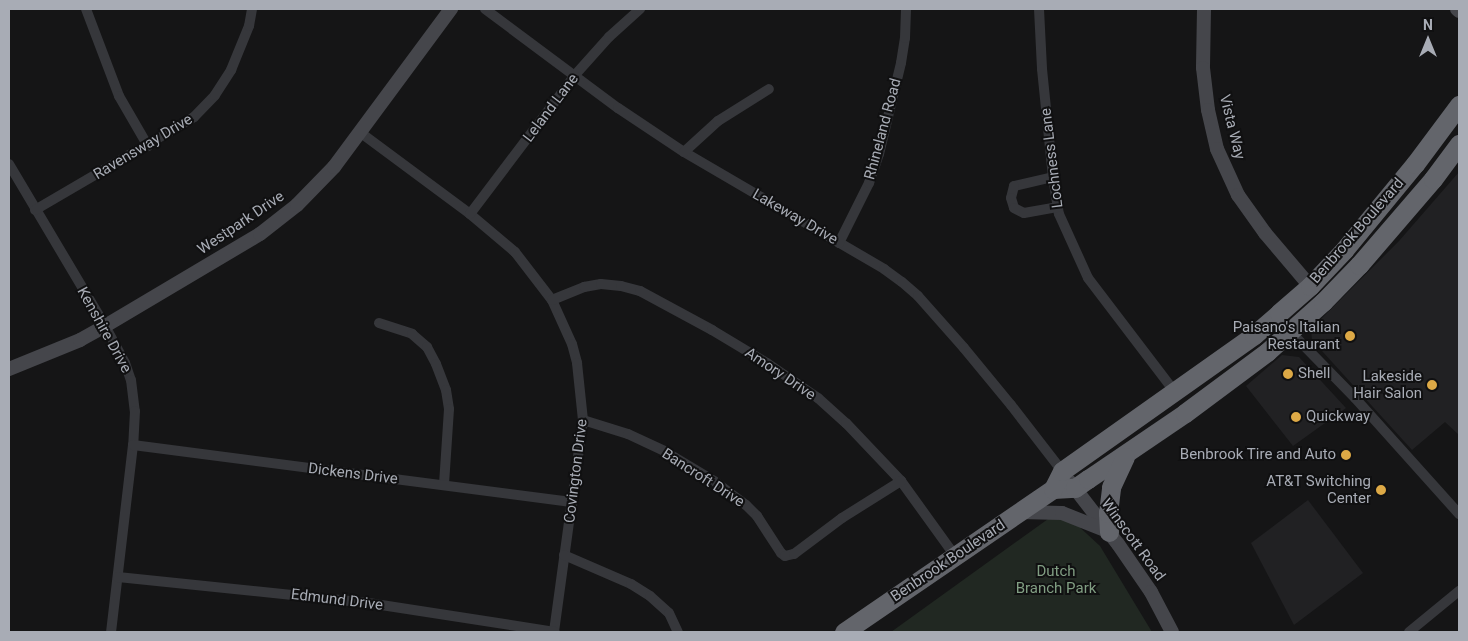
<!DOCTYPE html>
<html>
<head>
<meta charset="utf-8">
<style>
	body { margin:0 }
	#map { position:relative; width:1468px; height:641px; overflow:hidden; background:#151516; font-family:Roboto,sans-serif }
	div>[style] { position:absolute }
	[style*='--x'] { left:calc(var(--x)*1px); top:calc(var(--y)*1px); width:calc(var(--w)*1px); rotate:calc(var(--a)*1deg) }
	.built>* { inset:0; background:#212123 }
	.green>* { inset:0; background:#212822 }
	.street>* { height:10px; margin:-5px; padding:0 5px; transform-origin:5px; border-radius:5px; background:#36373b }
	.secondary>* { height:14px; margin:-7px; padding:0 7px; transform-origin:7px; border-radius:7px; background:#45464b }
	.highway>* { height:19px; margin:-9.5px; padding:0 9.5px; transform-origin:9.5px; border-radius:9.5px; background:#63656b }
	.dots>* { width:14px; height:14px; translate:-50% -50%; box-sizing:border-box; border:2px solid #101011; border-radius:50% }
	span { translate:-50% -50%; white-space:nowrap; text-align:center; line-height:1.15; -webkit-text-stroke:4px #101011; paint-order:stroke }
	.street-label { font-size:15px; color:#a8acb5 }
	.poi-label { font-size:15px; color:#a8acb5 }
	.right { translate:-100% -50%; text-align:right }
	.left { translate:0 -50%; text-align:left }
	.park-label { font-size:15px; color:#819e83 }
	.frame { position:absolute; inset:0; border:10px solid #a8acb5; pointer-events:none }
	.north { position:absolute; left:1403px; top:15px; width:50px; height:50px; -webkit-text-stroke:4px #101011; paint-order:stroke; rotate:0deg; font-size:14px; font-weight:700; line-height:20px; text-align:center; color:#a8acb5 }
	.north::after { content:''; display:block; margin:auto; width:18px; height:22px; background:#a8acb5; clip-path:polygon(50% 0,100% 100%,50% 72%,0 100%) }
</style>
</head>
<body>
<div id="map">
	<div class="built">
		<i style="clip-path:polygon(1459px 172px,1459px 435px,1445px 422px,1412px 450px,1312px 340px,1311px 329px,1399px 241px)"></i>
		<i style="clip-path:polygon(1282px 355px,1299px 357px,1346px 408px,1293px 446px,1246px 386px)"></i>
		<i style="clip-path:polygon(1308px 500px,1363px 573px,1294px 625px,1251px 543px)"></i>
	</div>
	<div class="green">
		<i style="clip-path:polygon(1055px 514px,1074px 522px,1100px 546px,1152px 632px,891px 632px)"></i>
	</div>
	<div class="street">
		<i style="--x:86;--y:9;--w:93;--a:69.2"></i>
		<i style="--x:119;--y:96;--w:58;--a:59.9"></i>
		<i style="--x:485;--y:9;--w:166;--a:36.7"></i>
		<i style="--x:618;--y:108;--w:79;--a:33.7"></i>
		<i style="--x:684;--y:152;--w:232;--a:30.3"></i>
		<i style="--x:884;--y:269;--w:22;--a:36"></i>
		<i style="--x:902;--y:282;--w:21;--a:41"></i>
		<i style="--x:918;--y:296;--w:69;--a:48.5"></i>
		<i style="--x:964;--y:348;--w:74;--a:50.5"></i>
		<i style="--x:1011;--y:405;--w:83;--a:52.3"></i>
		<i style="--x:1039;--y:9;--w:60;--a:87.1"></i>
		<i style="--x:1042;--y:69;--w:109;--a:84.2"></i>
		<i style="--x:1053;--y:177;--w:37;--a:81"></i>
		<i style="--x:1059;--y:214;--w:70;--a:65.6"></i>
		<i style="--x:1088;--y:278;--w:143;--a:52.7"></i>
		<i style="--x:361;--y:133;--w:136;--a:36.6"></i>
		<i style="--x:470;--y:214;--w:59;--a:40.2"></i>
		<i style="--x:515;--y:252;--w:61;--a:52.4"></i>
		<i style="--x:552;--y:300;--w:48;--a:65.6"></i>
		<i style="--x:572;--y:344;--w:20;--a:75"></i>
		<i style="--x:577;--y:363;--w:57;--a:84"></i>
		<i style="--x:583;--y:420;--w:214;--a:97.8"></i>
		<i style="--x:684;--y:152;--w:46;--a:-42.4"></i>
		<i style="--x:718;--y:121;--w:60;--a:-32.1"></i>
		<i style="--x:9;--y:164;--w:188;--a:59.3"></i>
		<i style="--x:105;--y:326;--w:42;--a:61.6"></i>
		<i style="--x:125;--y:363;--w:18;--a:71"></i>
		<i style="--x:131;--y:380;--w:31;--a:83"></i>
		<i style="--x:135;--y:411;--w:34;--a:93"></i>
		<i style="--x:133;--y:445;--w:188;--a:96.7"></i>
		<i style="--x:1053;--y:177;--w:40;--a:167"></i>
		<i style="--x:1014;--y:186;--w:12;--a:104"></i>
		<i style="--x:1011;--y:198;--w:10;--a:73"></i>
		<i style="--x:1014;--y:208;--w:11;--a:27"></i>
		<i style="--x:1024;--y:213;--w:35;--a:-10"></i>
		<i style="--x:35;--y:210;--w:184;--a:-30.3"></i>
		<i style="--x:194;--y:117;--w:30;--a:-46"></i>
		<i style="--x:215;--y:95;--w:30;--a:-57"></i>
		<i style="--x:231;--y:70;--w:48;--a:-67.8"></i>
		<i style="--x:249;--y:26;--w:17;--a:-80"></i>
		<i style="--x:470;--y:214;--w:174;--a:-52.9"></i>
		<i style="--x:575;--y:75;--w:51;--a:-48.2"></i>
		<i style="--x:609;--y:37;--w:42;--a:-42.1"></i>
		<i style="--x:839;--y:243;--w:67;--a:-63.4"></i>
		<i style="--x:869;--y:183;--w:31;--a:-71"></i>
		<i style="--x:879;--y:154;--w:94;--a:-76.4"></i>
		<i style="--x:901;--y:63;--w:25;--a:-81"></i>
		<i style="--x:905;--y:38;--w:29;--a:-88"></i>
		<i style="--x:552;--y:300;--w:35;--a:-22"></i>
		<i style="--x:584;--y:287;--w:17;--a:-10"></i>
		<i style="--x:601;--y:284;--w:20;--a:6"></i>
		<i style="--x:621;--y:286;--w:20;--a:15"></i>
		<i style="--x:640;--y:291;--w:82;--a:28.4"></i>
		<i style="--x:712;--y:330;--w:64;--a:31"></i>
		<i style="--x:767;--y:363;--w:62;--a:34.5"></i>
		<i style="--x:818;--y:398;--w:38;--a:42"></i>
		<i style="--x:846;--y:423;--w:80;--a:46.5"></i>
		<i style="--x:901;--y:481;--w:92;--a:54.2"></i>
		<i style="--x:1275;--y:316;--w:115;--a:45.7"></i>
		<i style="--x:1355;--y:398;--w:156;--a:48.1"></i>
		<i style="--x:379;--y:323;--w:35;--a:18"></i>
		<i style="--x:412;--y:334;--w:20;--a:41"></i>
		<i style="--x:427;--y:347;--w:19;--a:62"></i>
		<i style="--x:436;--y:364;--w:28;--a:69"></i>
		<i style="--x:446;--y:390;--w:19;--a:81"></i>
		<i style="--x:449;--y:409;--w:75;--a:93.8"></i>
		<i style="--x:583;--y:420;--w:47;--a:17.3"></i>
		<i style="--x:628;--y:434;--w:40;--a:25"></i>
		<i style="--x:664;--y:451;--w:58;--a:31"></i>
		<i style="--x:714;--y:481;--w:40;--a:37"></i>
		<i style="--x:746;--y:505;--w:16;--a:45"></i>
		<i style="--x:757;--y:516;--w:44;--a:57"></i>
		<i style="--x:781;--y:553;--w:5;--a:37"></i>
		<i style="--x:785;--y:556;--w:9;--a:-13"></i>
		<i style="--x:794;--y:554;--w:60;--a:-36.9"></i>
		<i style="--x:842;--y:518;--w:70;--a:-32.1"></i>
		<i style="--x:133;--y:445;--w:444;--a:7.4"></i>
		<i style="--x:564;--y:555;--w:73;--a:23.4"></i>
		<i style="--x:631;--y:584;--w:22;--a:32"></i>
		<i style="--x:650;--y:596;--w:25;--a:42"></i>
		<i style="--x:669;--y:613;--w:21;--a:65"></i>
		<i style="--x:118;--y:577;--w:245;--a:5.9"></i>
		<i style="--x:362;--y:602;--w:195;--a:8.8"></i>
		<i style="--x:1409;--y:632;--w:65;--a:-39.4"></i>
	</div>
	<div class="secondary">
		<i style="--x:1204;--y:9;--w:59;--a:91"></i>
		<i style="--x:1203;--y:68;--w:42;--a:83.2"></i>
		<i style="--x:1208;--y:110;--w:40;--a:77"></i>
		<i style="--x:1217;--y:149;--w:51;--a:65.5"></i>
		<i style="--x:1238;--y:195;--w:47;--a:54.6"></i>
		<i style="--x:1265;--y:233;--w:70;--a:49.7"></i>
		<i style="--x:1457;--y:9;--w:3;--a:45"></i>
		<i style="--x:9;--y:369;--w:77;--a:-22.2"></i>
		<i style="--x:80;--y:340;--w:29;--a:-29"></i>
		<i style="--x:105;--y:326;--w:180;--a:-30.7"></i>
		<i style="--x:260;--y:234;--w:47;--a:-38.1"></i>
		<i style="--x:297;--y:205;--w:53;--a:-45.8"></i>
		<i style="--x:334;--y:167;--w:197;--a:-53.5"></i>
		<i style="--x:1070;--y:482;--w:78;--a:52.3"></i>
		<i style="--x:1118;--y:544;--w:58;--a:55.5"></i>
		<i style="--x:1151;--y:592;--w:45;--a:62.3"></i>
		<i style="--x:1019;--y:512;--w:43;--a:1.3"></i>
		<i style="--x:1062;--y:513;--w:46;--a:21.6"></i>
	</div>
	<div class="highway">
		<i style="--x:1053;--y:489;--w:22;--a:-3"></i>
		<i style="--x:1075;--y:488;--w:16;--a:-35"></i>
		<i style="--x:1088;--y:479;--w:117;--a:-34.2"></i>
		<i style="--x:1185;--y:413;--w:102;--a:-36.6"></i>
		<i style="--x:1267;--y:352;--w:75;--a:-41.8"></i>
		<i style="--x:1323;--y:302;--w:52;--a:-45.8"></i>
		<i style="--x:1359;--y:265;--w:113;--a:-49.3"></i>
		<i style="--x:1433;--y:179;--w:44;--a:-53.4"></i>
		<i style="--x:1109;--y:532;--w:19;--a:-93"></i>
		<i style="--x:1108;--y:513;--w:26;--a:-83"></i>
		<i style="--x:1111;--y:487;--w:33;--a:-65"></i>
		<i style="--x:844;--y:632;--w:253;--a:-34.4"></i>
		<i style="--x:1053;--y:489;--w:20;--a:-63"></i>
		<i style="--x:1062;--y:471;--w:235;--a:-35.3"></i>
		<i style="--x:1254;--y:335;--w:33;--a:-41"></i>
		<i style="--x:1279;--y:313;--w:41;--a:-41.1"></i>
		<i style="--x:1310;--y:286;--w:50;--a:-46.6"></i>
		<i style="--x:1344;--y:250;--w:112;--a:-50.5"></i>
		<i style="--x:1415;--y:164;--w:74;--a:-53.3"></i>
	</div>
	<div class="dots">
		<i style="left:1350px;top:336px;background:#dda946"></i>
		<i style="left:1288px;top:374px;background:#dda946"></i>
		<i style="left:1432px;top:385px;background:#dda946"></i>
		<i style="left:1296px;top:417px;background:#dda946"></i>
		<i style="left:1346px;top:455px;background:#dda946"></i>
		<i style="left:1381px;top:490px;background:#dda946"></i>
	</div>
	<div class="street-label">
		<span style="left:551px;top:108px;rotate:-53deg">Leland Lane</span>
		<span style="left:1232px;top:127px;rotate:76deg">Vista Way</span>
		<span style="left:883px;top:129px;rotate:-75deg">Rhineland Road</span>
		<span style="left:143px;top:147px;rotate:-31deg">Ravensway Drive</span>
		<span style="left:1052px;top:158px;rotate:-97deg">Lochness Lane</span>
		<span style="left:795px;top:217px;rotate:30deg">Lakeway Drive</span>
		<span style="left:241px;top:223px;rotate:-34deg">Westpark Drive</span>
		<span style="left:1357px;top:231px;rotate:-49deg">Benbrook Boulevard</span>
		<span style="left:104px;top:330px;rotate:61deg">Kenshire Drive</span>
		<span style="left:780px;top:374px;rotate:34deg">Amory Drive</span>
		<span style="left:576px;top:471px;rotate:-83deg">Covington Drive</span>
		<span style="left:353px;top:474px;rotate:7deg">Dickens Drive</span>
		<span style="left:703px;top:478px;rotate:33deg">Bancroft Drive</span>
		<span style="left:1133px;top:540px;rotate:54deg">Winscott Road</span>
		<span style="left:948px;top:561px;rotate:-34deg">Benbrook Boulevard</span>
		<span style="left:337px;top:600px;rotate:7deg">Edmund Drive</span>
	</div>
	<div class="poi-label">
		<span class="right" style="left:1340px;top:336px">Paisano's Italian<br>Restaurant</span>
		<span class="left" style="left:1298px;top:374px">Shell</span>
		<span class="right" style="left:1422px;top:385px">Lakeside<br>Hair Salon</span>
		<span class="left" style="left:1306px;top:417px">Quickway</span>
		<span class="right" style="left:1336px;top:455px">Benbrook Tire and Auto</span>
		<span class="right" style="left:1371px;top:490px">AT&amp;T Switching<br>Center</span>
	</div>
	<div class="park-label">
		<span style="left:1056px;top:580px">Dutch<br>Branch Park</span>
	</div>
	<div class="frame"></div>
	<div class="north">N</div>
</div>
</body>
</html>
